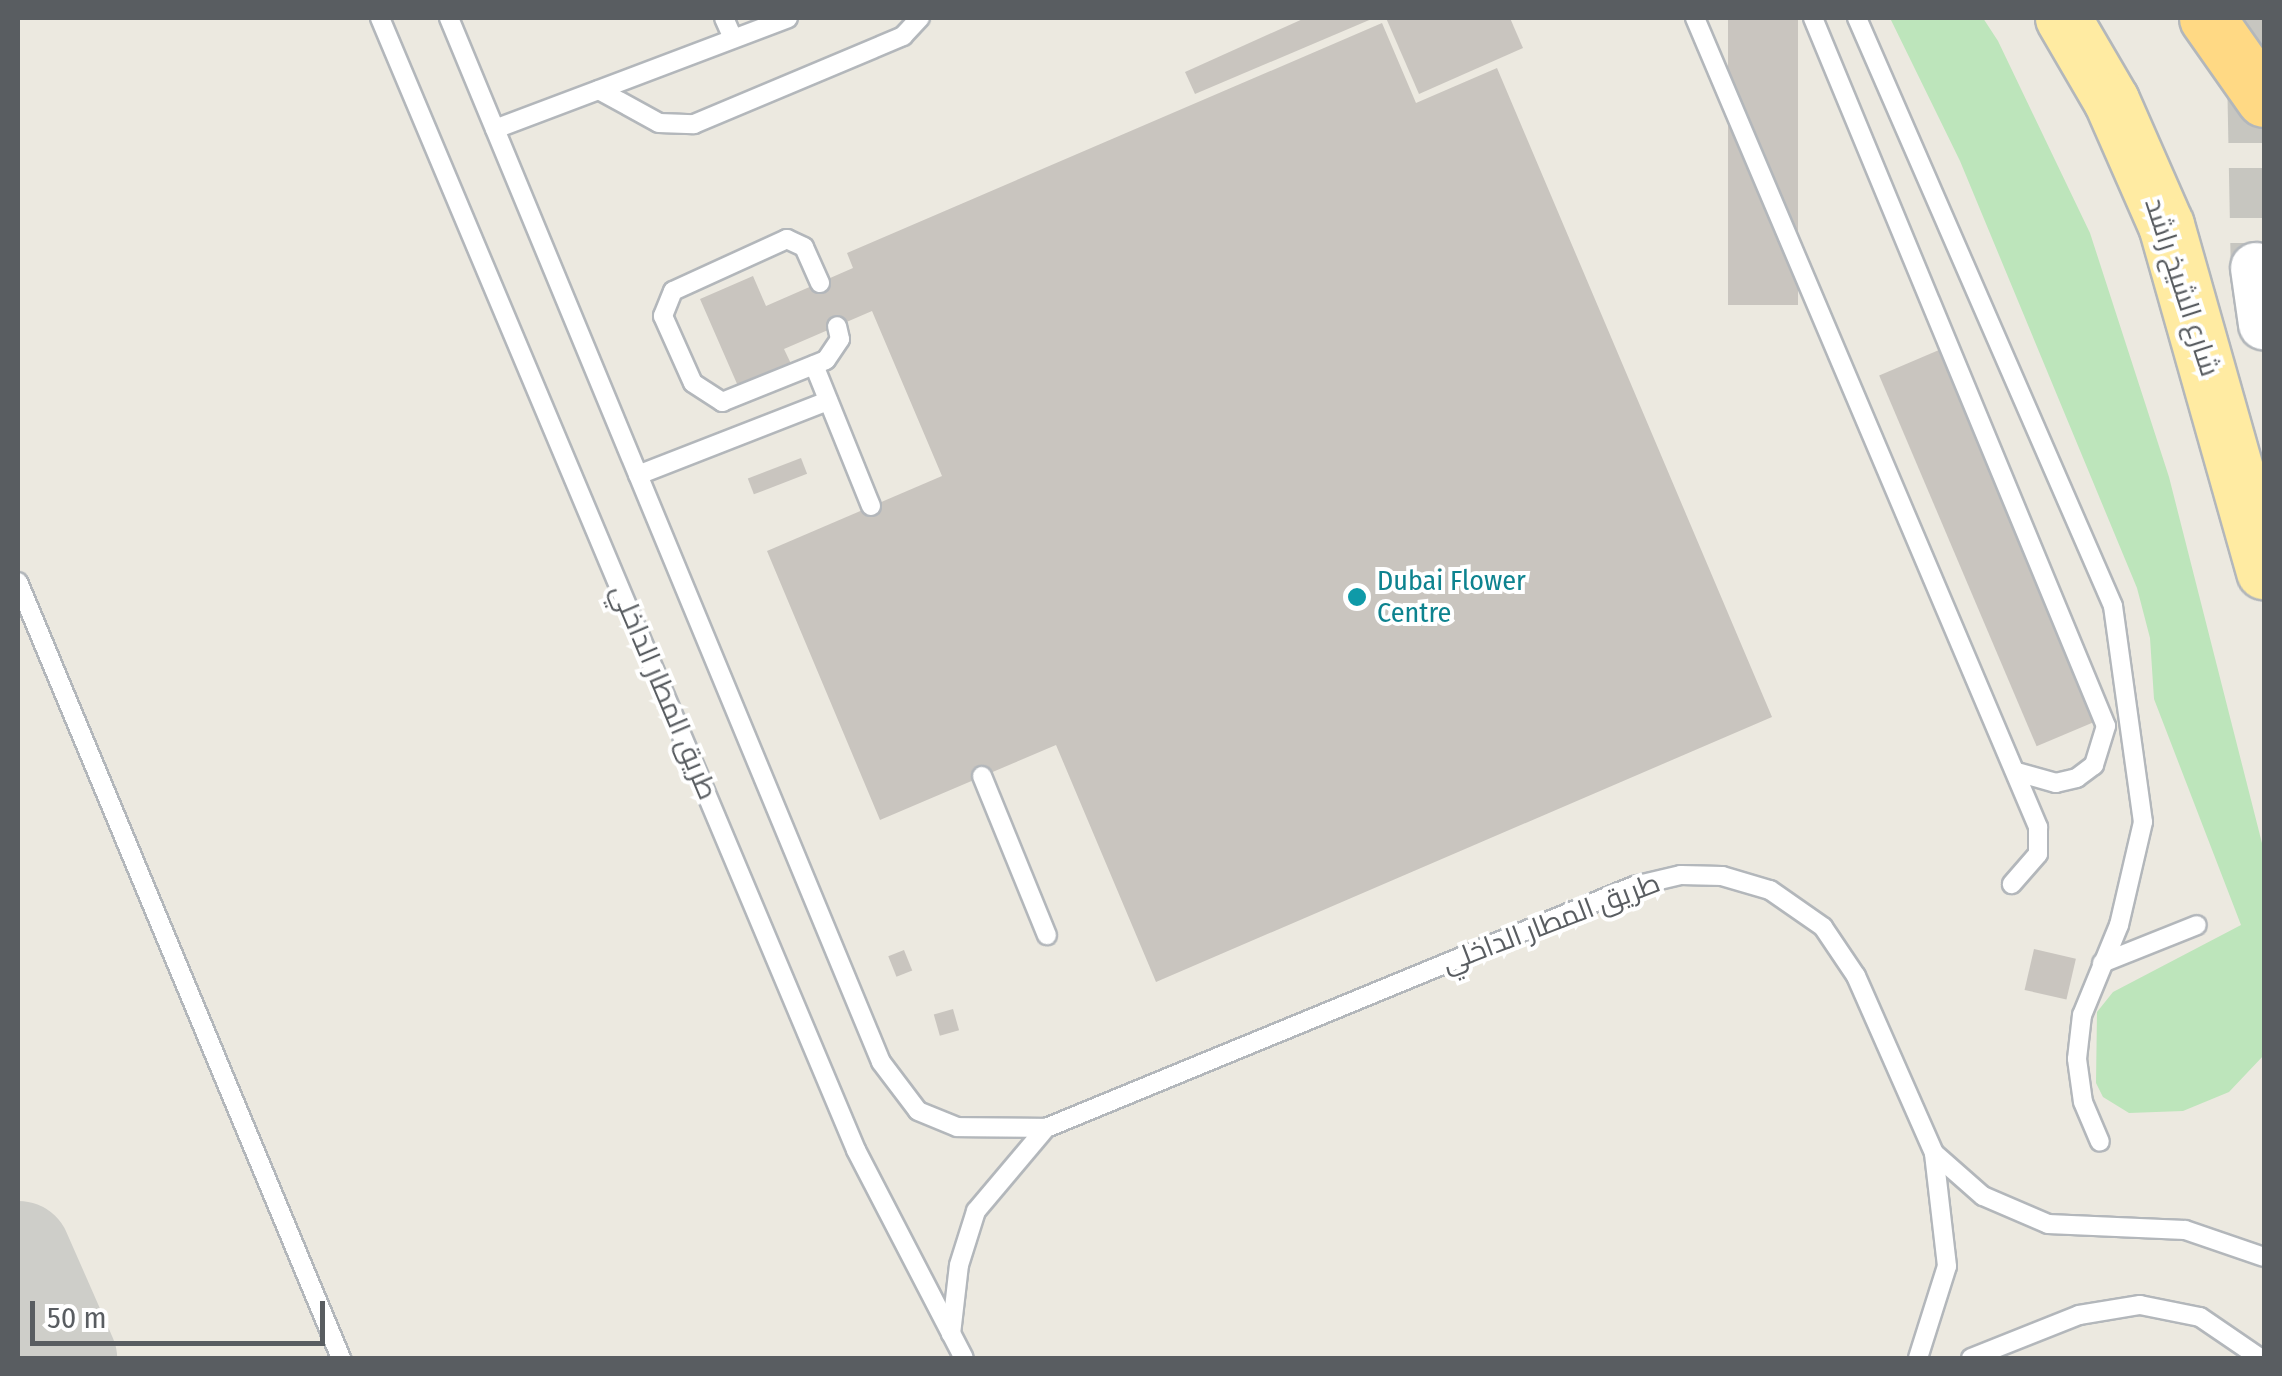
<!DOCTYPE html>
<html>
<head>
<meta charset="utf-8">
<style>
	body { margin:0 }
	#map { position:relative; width:2282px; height:1376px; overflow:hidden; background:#ece9e0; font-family:"Fira Sans Condensed",Cairo,sans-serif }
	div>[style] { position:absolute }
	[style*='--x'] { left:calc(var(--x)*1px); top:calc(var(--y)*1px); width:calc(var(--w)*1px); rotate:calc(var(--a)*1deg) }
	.green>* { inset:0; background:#bde5bb }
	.taxiway>* { height:105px; margin:-52.5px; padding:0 52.5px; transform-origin:52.5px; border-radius:52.5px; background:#cecec9 }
	.building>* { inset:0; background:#c9c5bf; transform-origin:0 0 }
	.secondary-tunnel>* { height:50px; margin-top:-25px; transform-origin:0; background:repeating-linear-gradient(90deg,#c7c6c0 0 50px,transparent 0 75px) }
	.roads { filter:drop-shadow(2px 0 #b3b7bb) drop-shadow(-2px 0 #b3b7bb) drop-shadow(0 2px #b3b7bb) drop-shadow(0 -2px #b3b7bb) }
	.lane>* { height:18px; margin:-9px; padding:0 9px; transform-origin:9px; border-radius:9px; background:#fff }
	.secondary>* { height:50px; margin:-25px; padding:0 25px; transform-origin:25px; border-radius:25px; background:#fff }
	.primary>* { height:55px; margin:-27.5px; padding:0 27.5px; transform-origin:27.5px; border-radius:27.5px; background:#ffeba2 }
	.highway>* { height:55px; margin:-27.5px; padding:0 27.5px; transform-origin:27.5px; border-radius:27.5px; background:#ffd984 }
	.dots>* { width:28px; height:28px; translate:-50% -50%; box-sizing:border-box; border:5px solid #fff; border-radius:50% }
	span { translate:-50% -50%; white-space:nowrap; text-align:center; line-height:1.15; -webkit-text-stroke:8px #fff; paint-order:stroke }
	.street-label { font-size:28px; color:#595d61 }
	.culture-label { font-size:28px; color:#0d838f }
	.left { translate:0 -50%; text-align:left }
	.frame { position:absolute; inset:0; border:20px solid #595d61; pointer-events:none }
	.scale { position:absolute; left:30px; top:1301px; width:295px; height:45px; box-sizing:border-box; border:5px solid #595d61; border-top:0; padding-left:12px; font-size:30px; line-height:35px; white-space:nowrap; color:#595d61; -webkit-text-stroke:8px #fff; paint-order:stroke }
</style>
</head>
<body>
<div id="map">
	<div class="green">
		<i style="clip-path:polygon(1890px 18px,1983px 18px,1998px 41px,2090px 233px,2169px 477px,2264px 851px,2264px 1055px,2229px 1092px,2183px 1111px,2129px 1113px,2103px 1097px,2096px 1083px,2097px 1012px,2113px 992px,2241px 925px,2154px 699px,2150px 638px,2137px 588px,1960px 161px)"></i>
	</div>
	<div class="taxiway">
		<i style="--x:18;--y:1253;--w:115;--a:66.3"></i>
	</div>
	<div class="building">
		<i style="clip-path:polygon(1305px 18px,1374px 18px,1195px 94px,1185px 72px)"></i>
		<i style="clip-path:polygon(1386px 18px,1510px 18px,1523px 48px,1419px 94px)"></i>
		<i style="left:1728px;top:18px;width:70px;height:287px"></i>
		<i style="clip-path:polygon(1382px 23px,1416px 103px,1497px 68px,1772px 717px,1156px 982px,1056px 745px,880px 820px,767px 551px,942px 476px,872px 311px,784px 349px,794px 370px,741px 393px,700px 299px,753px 276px,766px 306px,853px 268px,847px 253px)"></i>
		<i style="left:1939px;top:350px;width:403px;height:65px;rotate:67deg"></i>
		<i style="left:801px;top:458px;width:17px;height:57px;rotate:69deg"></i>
		<i style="left:2034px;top:949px;width:43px;height:42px;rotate:13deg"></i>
		<i style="left:904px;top:950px;width:22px;height:17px;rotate:68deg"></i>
		<i style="left:953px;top:1009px;width:22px;height:20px;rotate:74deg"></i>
	</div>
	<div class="secondary-tunnel">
		<i style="--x:2251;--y:18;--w:250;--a:88.9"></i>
	</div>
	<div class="roads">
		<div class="lane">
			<i style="--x:380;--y:18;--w:1228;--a:67.19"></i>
			<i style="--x:856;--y:1150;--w:234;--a:62.6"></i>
			<i style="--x:449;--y:18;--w:1130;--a:67.52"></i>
			<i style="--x:881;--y:1062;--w:61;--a:52.9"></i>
			<i style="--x:918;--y:1111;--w:42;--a:22.3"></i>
			<i style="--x:957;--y:1127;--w:89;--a:0.6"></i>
			<i style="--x:1046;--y:1128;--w:636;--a:-22.37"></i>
			<i style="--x:1634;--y:886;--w:48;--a:-13.2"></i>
			<i style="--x:1681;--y:875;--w:41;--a:1.4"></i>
			<i style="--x:1722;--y:876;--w:50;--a:16.3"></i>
			<i style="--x:1770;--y:890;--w:65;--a:34.9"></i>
			<i style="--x:1823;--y:927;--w:59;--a:56"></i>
			<i style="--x:1856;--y:976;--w:193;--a:66.2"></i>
			<i style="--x:1934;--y:1153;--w:65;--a:41.3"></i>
			<i style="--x:1983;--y:1196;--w:71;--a:23.3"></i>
			<i style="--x:2048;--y:1224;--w:137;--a:2.5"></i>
			<i style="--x:2185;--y:1230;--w:83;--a:18.9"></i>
			<i style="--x:724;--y:18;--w:22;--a:66"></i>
			<i style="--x:1695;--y:18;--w:879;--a:67.02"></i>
			<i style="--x:2038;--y:827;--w:27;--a:90"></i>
			<i style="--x:2038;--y:854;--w:40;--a:131"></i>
			<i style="--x:1813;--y:18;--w:766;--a:67.52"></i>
			<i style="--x:2106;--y:726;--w:41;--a:107.1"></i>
			<i style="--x:2094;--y:765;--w:21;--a:143"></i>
			<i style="--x:2077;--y:778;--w:22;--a:167"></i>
			<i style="--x:2056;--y:783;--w:41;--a:-164.2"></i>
			<i style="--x:1857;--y:18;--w:641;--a:66.47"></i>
			<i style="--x:2113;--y:606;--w:218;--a:82.1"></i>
			<i style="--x:2143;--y:822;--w:106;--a:103.1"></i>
			<i style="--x:2119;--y:925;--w:97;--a:112.3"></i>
			<i style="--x:2082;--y:1015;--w:44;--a:96.5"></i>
			<i style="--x:2077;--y:1059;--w:43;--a:82.1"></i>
			<i style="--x:2083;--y:1102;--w:43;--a:67"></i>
			<i style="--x:599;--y:90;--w:68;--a:28.8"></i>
			<i style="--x:659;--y:123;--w:35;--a:2"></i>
			<i style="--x:694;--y:124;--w:227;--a:-22.8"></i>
			<i style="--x:903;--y:36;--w:25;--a:-47"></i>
			<i style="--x:495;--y:129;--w:313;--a:-20.7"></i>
			<i style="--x:820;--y:283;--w:39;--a:-114"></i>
			<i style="--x:804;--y:247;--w:19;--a:-155"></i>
			<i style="--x:787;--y:239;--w:125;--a:155.5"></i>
			<i style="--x:673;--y:291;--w:27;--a:112"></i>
			<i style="--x:663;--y:316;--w:73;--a:65.9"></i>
			<i style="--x:693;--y:383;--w:35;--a:33"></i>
			<i style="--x:722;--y:402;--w:112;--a:-22"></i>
			<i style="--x:826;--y:360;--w:25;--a:-56"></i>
			<i style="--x:840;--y:339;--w:13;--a:-103"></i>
			<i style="--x:814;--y:365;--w:152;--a:68"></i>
			<i style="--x:638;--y:475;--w:204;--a:-21.3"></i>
			<i style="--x:18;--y:582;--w:841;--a:67.4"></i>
			<i style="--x:982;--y:776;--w:172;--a:67.8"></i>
			<i style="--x:2102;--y:963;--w:102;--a:-21.8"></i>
			<i style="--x:951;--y:1334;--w:69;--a:-83.4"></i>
			<i style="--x:959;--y:1265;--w:57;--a:-72.5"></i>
			<i style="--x:976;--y:1211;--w:109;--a:-49.9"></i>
			<i style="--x:1918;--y:1358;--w:96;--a:-72.5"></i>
			<i style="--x:1947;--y:1266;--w:114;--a:-96.6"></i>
			<i style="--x:1971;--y:1358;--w:116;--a:-21.7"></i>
			<i style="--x:2079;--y:1315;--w:62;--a:-9.3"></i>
			<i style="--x:2140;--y:1305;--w:61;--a:11.3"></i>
			<i style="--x:2200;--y:1317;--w:73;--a:34.3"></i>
		</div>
		<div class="secondary">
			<i style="--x:2256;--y:268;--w:57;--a:81.9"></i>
		</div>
		<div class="primary">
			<i style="--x:2063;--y:18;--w:95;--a:59.7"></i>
			<i style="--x:2111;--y:100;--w:137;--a:66.3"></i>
			<i style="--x:2166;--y:225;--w:360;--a:74.2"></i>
		</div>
		<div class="highway">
			<i style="--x:2207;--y:18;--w:99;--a:54.9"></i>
		</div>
	</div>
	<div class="dots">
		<i style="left:1357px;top:597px;background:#0f9aa8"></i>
	</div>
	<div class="street-label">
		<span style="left:2182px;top:287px;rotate:72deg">شارع الشيخ راشد</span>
		<span style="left:664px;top:692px;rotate:67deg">طريق المطار الداخلي</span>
		<span style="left:1551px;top:923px;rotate:-21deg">طريق المطار الداخلي</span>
	</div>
	<div class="culture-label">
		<span class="left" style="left:1377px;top:597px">Dubai Flower<br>Centre</span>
	</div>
	<div class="frame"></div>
	<div class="scale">50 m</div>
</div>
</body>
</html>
